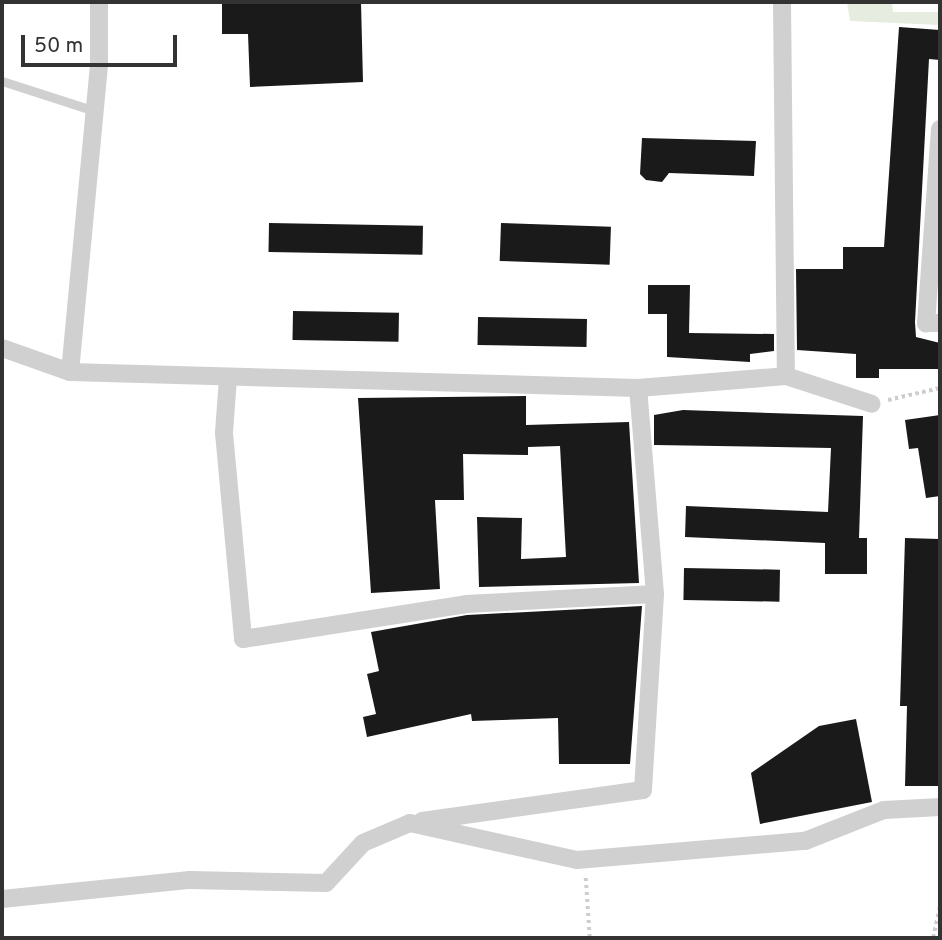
<!DOCTYPE html>
<html>
<head>
<meta charset="utf-8">
<style>
	body { margin:0 }
	#map { position:relative; width:942px; height:940px; overflow:hidden; background:#fff; font-family:Overpass,sans-serif }
	div>[style] { position:absolute }
	[style*='--x'] { left:calc(var(--x)*1px); top:calc(var(--y)*1px); width:calc(var(--w)*1px); rotate:calc(var(--a)*1deg) }
	.green>* { inset:0; background:#e6ecdf }
	.building>* { inset:0; background:#1a1a1a; transform-origin:0 0 }
	.path>* { height:3.5px; margin-top:-1.75px; transform-origin:0; background:repeating-linear-gradient(90deg,#cdcdcd 0 3.5px,transparent 0 7px) }
	.service>* { height:9px; margin:-4.5px; padding:0 4.5px; transform-origin:4.5px; border-radius:4.5px; background:#d0d0d0 }
	.minor>* { height:18px; margin:-9px; padding:0 9px; transform-origin:9px; border-radius:9px; background:#d0d0d0 }
	span { translate:-50% -50%; white-space:nowrap; text-align:center; line-height:1.15; -webkit-text-stroke:7px #fff; paint-order:stroke }
	.frame { position:absolute; inset:0; border:4px solid #333; pointer-events:none }
	.scale { position:absolute; left:21px; top:35px; width:156px; height:32px; box-sizing:border-box; border:4px solid #333; border-top:0; padding-left:9px; font-size:21px; line-height:24px; white-space:nowrap; color:#333; -webkit-text-stroke:5px #fff; paint-order:stroke }
</style>
</head>
<body>
<div id="map">
	<div class="green">
		<i style="clip-path:polygon(847px 2px,892px 2px,893px 12px,940px 12px,940px 25px,850px 21px)"></i>
	</div>
	<div class="building">
		<i style="clip-path:polygon(222px 2px,361px 2px,363px 82px,250px 87px,248px 34px,222px 34px)"></i>
		<i style="clip-path:polygon(899px 27px,940px 30px,940px 60px,929px 59px,915px 322px,916px 337px,940px 343px,940px 369px,879px 369px,879px 378px,856px 378px,856px 354px,797px 350px,796px 269px,843px 269px,843px 247px,884px 247px)"></i>
		<i style="clip-path:polygon(642px 138px,756px 141px,754px 176px,669px 173px,662px 182px,646px 180px,640px 174px)"></i>
		<i style="left:269px;top:223px;width:154px;height:29px;rotate:1deg"></i>
		<i style="left:501px;top:223px;width:110px;height:38px;rotate:2deg"></i>
		<i style="clip-path:polygon(648px 285px,690px 285px,689px 333px,774px 334px,774px 351px,750px 354px,750px 362px,667px 357px,667px 314px,648px 314px)"></i>
		<i style="left:293px;top:311px;width:106px;height:29px;rotate:1deg"></i>
		<i style="left:478px;top:317px;width:109px;height:28px;rotate:1deg"></i>
		<i style="clip-path:polygon(526px 396px,526px 425px,629px 422px,639px 583px,479px 587px,477px 517px,522px 518px,521px 559px,566px 557px,560px 446px,528px 447px,528px 455px,463px 454px,464px 500px,435px 500px,440px 589px,371px 593px,358px 398px)"></i>
		<i style="clip-path:polygon(683px 410px,863px 416px,859px 538px,867px 538px,867px 574px,825px 574px,825px 543px,685px 537px,686px 506px,828px 512px,831px 448px,654px 445px,654px 415px)"></i>
		<i style="clip-path:polygon(940px 415px,940px 496px,926px 498px,918px 448px,909px 449px,905px 420px)"></i>
		<i style="clip-path:polygon(905px 538px,940px 539px,940px 786px,905px 786px,907px 706px,900px 706px)"></i>
		<i style="left:684px;top:568px;width:96px;height:32px;rotate:1deg"></i>
		<i style="clip-path:polygon(642px 606px,630px 764px,559px 764px,558px 718px,472px 721px,471px 714px,367px 737px,363px 717px,376px 714px,367px 674px,379px 671px,371px 632px,467px 615px)"></i>
		<i style="clip-path:polygon(856px 719px,872px 802px,760px 824px,751px 773px,819px 726px)"></i>
	</div>
	<div class="path">
		<i style="--x:888;--y:400;--w:53;--a:-13"></i>
		<i style="--x:586;--y:878;--w:60;--a:86.2"></i>
		<i style="--x:933;--y:938;--w:35;--a:-78"></i>
	</div>
	<div class="service">
		<i style="--x:2;--y:81;--w:98;--a:17.9"></i>
	</div>
	<div class="minor">
		<i style="--x:782;--y:2;--w:374;--a:89.4"></i>
		<i style="--x:940;--y:129;--w:195;--a:94.1"></i>
		<i style="--x:926;--y:323;--w:14;--a:0"></i>
		<i style="--x:2;--y:348;--w:72;--a:19.4"></i>
		<i style="--x:70;--y:372;--w:568;--a:1.61"></i>
		<i style="--x:638;--y:388;--w:148;--a:-4.6"></i>
		<i style="--x:786;--y:376;--w:90;--a:18"></i>
		<i style="--x:70;--y:372;--w:308;--a:-84.6"></i>
		<i style="--x:99;--y:65;--w:63;--a:-90"></i>
		<i style="--x:228;--y:378;--w:55;--a:94.2"></i>
		<i style="--x:224;--y:433;--w:207;--a:84.7"></i>
		<i style="--x:243;--y:639;--w:226;--a:-8.9"></i>
		<i style="--x:466;--y:604;--w:189;--a:-3"></i>
		<i style="--x:422;--y:821;--w:223;--a:-8"></i>
		<i style="--x:643;--y:790;--w:196;--a:-86.5"></i>
		<i style="--x:655;--y:594;--w:207;--a:-94.7"></i>
		<i style="--x:2;--y:899;--w:189;--a:-5.8"></i>
		<i style="--x:190;--y:880;--w:136;--a:1.3"></i>
		<i style="--x:326;--y:883;--w:54;--a:-47.2"></i>
		<i style="--x:363;--y:843;--w:51;--a:-23.1"></i>
		<i style="--x:410;--y:823;--w:171;--a:12.5"></i>
		<i style="--x:577;--y:860;--w:229;--a:-4.8"></i>
		<i style="--x:805;--y:841;--w:85;--a:-21.4"></i>
		<i style="--x:884;--y:810;--w:56;--a:-3.1"></i>
	</div>
	<div class="frame"></div>
	<div class="scale">50 m</div>
</div>
</body>
</html>
